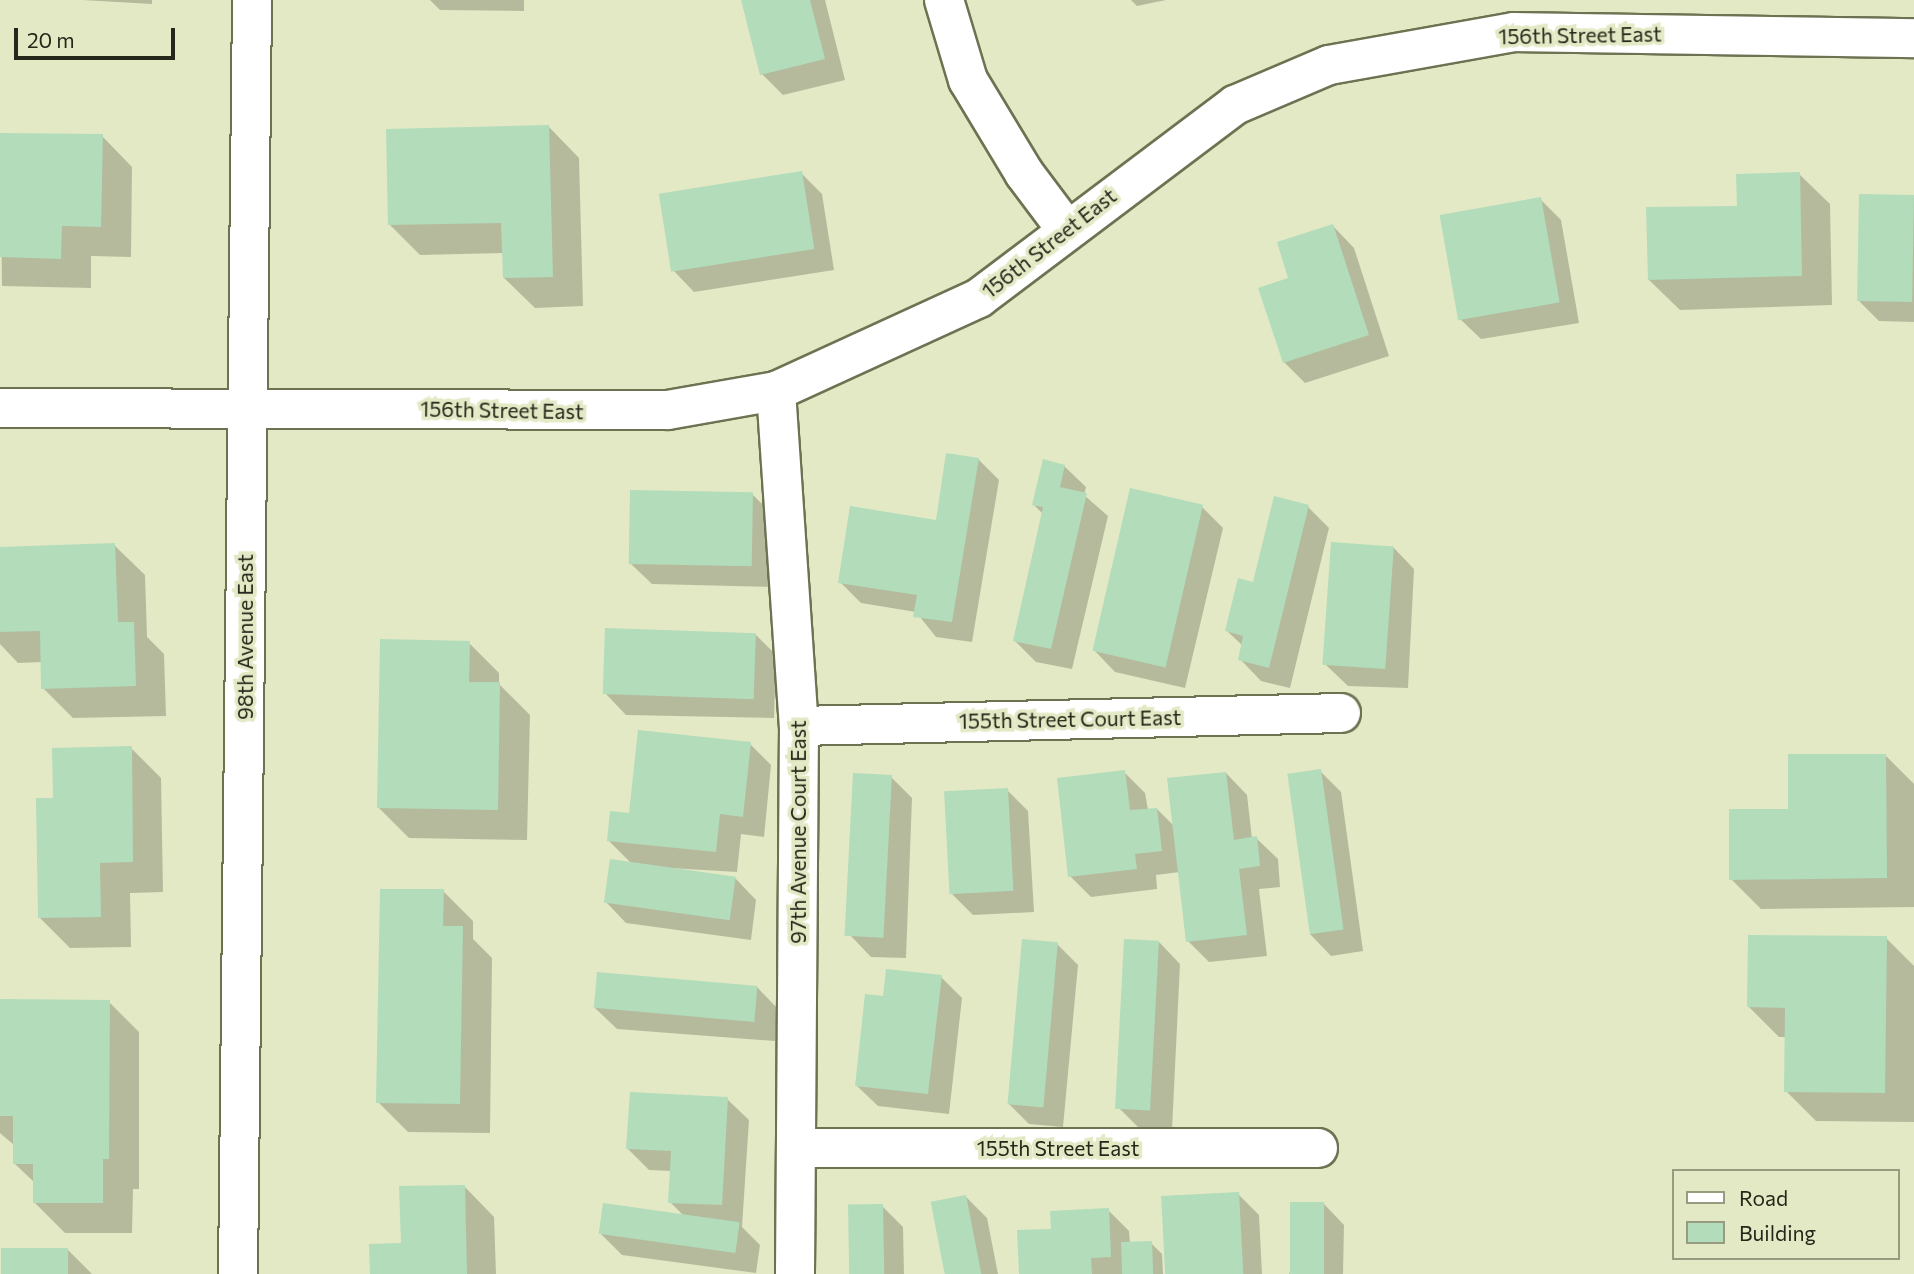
<!DOCTYPE html>
<html>
<head>
<meta charset="utf-8">
<style>
	body { margin:0 }
	#map { position:relative; width:1914px; height:1274px; overflow:hidden; background:#e3e9c5; font-family:Commissioner,sans-serif }
	div>[style] { position:absolute }
	[style*='--x'] { left:calc(var(--x)*1px); top:calc(var(--y)*1px); width:calc(var(--w)*1px); rotate:calc(var(--a)*1deg) }
	.shadow>* { inset:0; background:#0003 }
	.building>* { inset:0; background:#b2dcba; transform-origin:0 0 }
	.roads { filter:drop-shadow(2px 0 #6d7352) drop-shadow(-2px 0 #6d7352) drop-shadow(0 2px #6d7352) drop-shadow(0 -2px #6d7352) }
	.minor>* { height:38px; margin:-19px; padding:0 19px; transform-origin:19px; border-radius:19px; background:#fff }
	span { translate:-50% -50%; white-space:nowrap; text-align:center; line-height:1.15; -webkit-text-stroke:7px #e3e9c5; paint-order:stroke }
	.street-label { font-size:21px; color:#242719 }
	.legend { position:absolute; left:1672px; top:1169px; width:228px; height:91px; box-sizing:border-box; background:#e3e9c5; border:2px solid #979b80; margin:0; padding:9px 12px; list-style:none; font-size:21px; color:#242719 }
	.legend li { display:flex; align-items:center; gap:14px; height:35px }
	.legend b { width:35px; border:2px solid #979b80 }
	.scale { position:absolute; left:14px; top:28px; width:161px; height:32px; box-sizing:border-box; border:4px solid #242719; border-top:0; padding-left:9px; font-size:21px; line-height:24px; white-space:nowrap; color:#242719; -webkit-text-stroke:5px #e3e9c5; paint-order:stroke }
</style>
</head>
<body>
<div id="map">
	<div class="shadow">
		<i style="clip-path:polygon(82px 0,152px 0,152px 4px)"></i>
		<i style="clip-path:polygon(430px 0,524px 0,524px 11px,440px 10px)"></i>
		<i style="clip-path:polygon(743px 0,825px 0,845px 80px,783px 95px,762px 74px)"></i>
		<i style="clip-path:polygon(1131px 0,1166px 0,1137px 6px)"></i>
		<i style="clip-path:polygon(549px 127px,579px 158px,583px 306px,535px 308px,504px 278px,504px 253px,420px 255px,390px 225px)"></i>
		<i style="clip-path:polygon(0 135px,102px 136px,132px 167px,131px 257px,91px 256px,91px 288px,2px 286px)"></i>
		<i style="clip-path:polygon(801px 173px,822px 194px,834px 270px,694px 292px,673px 270px)"></i>
		<i style="clip-path:polygon(1799px 174px,1830px 204px,1832px 305px,1680px 310px,1649px 280px,1739px 207px)"></i>
		<i style="clip-path:polygon(1914px 197px,1914px 322px,1879px 321px,1858px 300px)"></i>
		<i style="clip-path:polygon(1540px 199px,1561px 220px,1579px 323px,1481px 339px,1459px 318px)"></i>
		<i style="clip-path:polygon(1333px 226px,1354px 248px,1389px 356px,1305px 383px,1284px 362px,1291px 280px)"></i>
		<i style="clip-path:polygon(978px 459px,999px 480px,972px 642px,936px 637px,916px 612px,861px 603px,840px 582px,937px 522px)"></i>
		<i style="clip-path:polygon(1064px 466px,1086px 487px,1084px 495px,1108px 516px,1072px 669px,1036px 662px,1014px 640px,1043px 514px,1034px 505px)"></i>
		<i style="clip-path:polygon(753px 495px,774px 516px,772px 587px,652px 584px,630px 563px)"></i>
		<i style="clip-path:polygon(1202px 507px,1223px 528px,1185px 688px,1115px 672px,1094px 650px)"></i>
		<i style="clip-path:polygon(1308px 507px,1329px 528px,1290px 688px,1261px 681px,1240px 659px,1243px 646px,1227px 631px)"></i>
		<i style="clip-path:polygon(114px 545px,145px 575px,147px 637px,164px 654px,166px 716px,73px 718px,43px 688px,42px 662px,18px 663px,0 644px,0 549px)"></i>
		<i style="clip-path:polygon(1393px 547px,1414px 569px,1408px 688px,1348px 686px,1326px 665px)"></i>
		<i style="clip-path:polygon(755px 634px,776px 655px,774px 718px,626px 715px,605px 693px)"></i>
		<i style="clip-path:polygon(469px 643px,499px 673px,499px 684px,530px 715px,527px 840px,409px 838px,379px 808px)"></i>
		<i style="clip-path:polygon(750px 744px,771px 765px,764px 837px,741px 834px,737px 872px,653px 867px,735px 878px,756px 900px,751px 940px,626px 923px,605px 901px,632px 864px,608px 840px,631px 815px)"></i>
		<i style="clip-path:polygon(131px 748px,161px 778px,163px 892px,130px 893px,131px 947px,70px 948px,39px 917px,55px 799px)"></i>
		<i style="clip-path:polygon(1885px 755px,1914px 784px,1914px 907px,1761px 909px,1731px 879px,1790px 811px)"></i>
		<i style="clip-path:polygon(1320px 771px,1341px 792px,1363px 951px,1331px 956px,1310px 934px)"></i>
		<i style="clip-path:polygon(1124px 772px,1145px 793px,1148px 810px,1157px 809px,1175px 827px,1226px 773px,1247px 795px,1252px 839px,1256px 838px,1278px 859px,1280px 887px,1259px 889px,1267px 956px,1209px 962px,1188px 941px,1180px 872px,1156px 875px,1157px 889px,1091px 897px,1070px 876px)"></i>
		<i style="clip-path:polygon(891px 777px,912px 798px,906px 958px,871px 957px,850px 935px)"></i>
		<i style="clip-path:polygon(1007px 790px,1028px 811px,1034px 912px,973px 915px,952px 894px)"></i>
		<i style="clip-path:polygon(443px 891px,473px 921px,473px 939px,492px 958px,490px 1133px,408px 1132px,378px 1102px)"></i>
		<i style="clip-path:polygon(1886px 938px,1914px 966px,1914px 1122px,1816px 1121px,1786px 1091px,1786px 1037px,1779px 1037px,1749px 1007px)"></i>
		<i style="clip-path:polygon(1159px 942px,1180px 964px,1172px 1130px,1140px 1129px,1119px 1108px)"></i>
		<i style="clip-path:polygon(1057px 944px,1078px 965px,1063px 1127px,1029px 1124px,1008px 1103px)"></i>
		<i style="clip-path:polygon(941px 977px,962px 998px,949px 1114px,878px 1106px,856px 1085px)"></i>
		<i style="clip-path:polygon(756px 986px,777px 1008px,775px 1041px,617px 1029px,595px 1008px)"></i>
		<i style="clip-path:polygon(0 1001px,109px 1002px,139px 1032px,139px 1189px,133px 1189px,132px 1233px,65px 1233px,35px 1203px,35px 1183px,14px 1163px,14px 1145px,0 1133px)"></i>
		<i style="clip-path:polygon(727px 1099px,749px 1120px,742px 1227px,760px 1245px,756px 1273px,622px 1255px,600px 1233px,684px 1216px,670px 1202px,672px 1171px,649px 1170px,628px 1149px)"></i>
		<i style="clip-path:polygon(464px 1186px,494px 1217px,496px 1274px,372px 1274px)"></i>
		<i style="clip-path:polygon(1238px 1194px,1259px 1215px,1262px 1274px,1167px 1274px)"></i>
		<i style="clip-path:polygon(966px 1197px,987px 1218px,998px 1274px,947px 1274px)"></i>
		<i style="clip-path:polygon(1323px 1203px,1344px 1225px,1343px 1274px,1289px 1274px)"></i>
		<i style="clip-path:polygon(882px 1206px,903px 1227px,904px 1274px,851px 1274px)"></i>
		<i style="clip-path:polygon(1108px 1210px,1129px 1231px,1130px 1244px,1151px 1243px,1162px 1254px,1163px 1274px,1021px 1274px,1052px 1230px)"></i>
		<i style="clip-path:polygon(67px 1249px,92px 1274px,3px 1274px)"></i>
	</div>
	<div class="building">
		<i style="clip-path:polygon(741px 0,810px 0,825px 59px,760px 75px)"></i>
		<i style="clip-path:polygon(549px 125px,553px 277px,503px 278px,501px 223px,388px 225px,386px 129px)"></i>
		<i style="clip-path:polygon(0 133px,103px 134px,101px 227px,62px 226px,61px 259px,0 257px)"></i>
		<i style="left:802px;top:171px;width:79px;height:145px;rotate:81deg"></i>
		<i style="clip-path:polygon(1800px 172px,1802px 276px,1648px 280px,1646px 207px,1737px 206px,1736px 174px)"></i>
		<i style="left:1859px;top:194px;width:55px;height:107px;rotate:1deg"></i>
		<i style="left:1541px;top:197px;width:107px;height:103px;rotate:80deg"></i>
		<i style="clip-path:polygon(1333px 224px,1369px 335px,1283px 363px,1258px 288px,1288px 278px,1277px 242px)"></i>
		<i style="clip-path:polygon(946px 453px,979px 458px,952px 622px,913px 617px,917px 595px,838px 583px,850px 506px,936px 520px)"></i>
		<i style="clip-path:polygon(1043px 459px,1065px 465px,1060px 487px,1087px 493px,1051px 649px,1013px 641px,1043px 507px,1032px 505px)"></i>
		<i style="left:1130px;top:488px;width:75px;height:167px;rotate:13deg"></i>
		<i style="left:630px;top:490px;width:123px;height:74px;rotate:1deg"></i>
		<i style="clip-path:polygon(1274px 496px,1309px 505px,1269px 668px,1238px 660px,1243px 636px,1225px 631px,1238px 578px,1253px 582px)"></i>
		<i style="left:1331px;top:542px;width:63px;height:123px;rotate:4deg"></i>
		<i style="clip-path:polygon(115px 543px,118px 622px,134px 622px,136px 686px,41px 689px,40px 631px,0 632px,0 547px)"></i>
		<i style="left:605px;top:628px;width:151px;height:66px;rotate:2deg"></i>
		<i style="clip-path:polygon(380px 639px,470px 641px,469px 682px,500px 682px,498px 810px,377px 808px)"></i>
		<i style="clip-path:polygon(638px 730px,751px 742px,743px 817px,720px 814px,716px 852px,607px 841px,610px 811px,629px 813px)"></i>
		<i style="clip-path:polygon(132px 746px,133px 862px,100px 863px,101px 917px,38px 918px,36px 798px,53px 798px,52px 748px)"></i>
		<i style="clip-path:polygon(1788px 754px,1886px 754px,1887px 878px,1729px 880px,1729px 809px,1788px 809px)"></i>
		<i style="left:1321px;top:769px;width:162px;height:34px;rotate:82deg"></i>
		<i style="clip-path:polygon(1125px 770px,1130px 810px,1157px 808px,1162px 851px,1135px 854px,1137px 869px,1068px 877px,1057px 778px)"></i>
		<i style="clip-path:polygon(1226px 772px,1234px 840px,1257px 836px,1260px 866px,1239px 869px,1247px 935px,1186px 942px,1167px 778px)"></i>
		<i style="left:853px;top:773px;width:39px;height:163px;rotate:3deg"></i>
		<i style="left:1008px;top:788px;width:103px;height:64px;rotate:87deg"></i>
		<i style="left:610px;top:859px;width:127px;height:44px;rotate:8deg"></i>
		<i style="clip-path:polygon(380px 889px,444px 889px,443px 926px,463px 926px,460px 1104px,376px 1103px)"></i>
		<i style="clip-path:polygon(1748px 935px,1887px 936px,1885px 1093px,1784px 1092px,1785px 1008px,1747px 1007px)"></i>
		<i style="left:1022px;top:939px;width:36px;height:166px;rotate:5deg"></i>
		<i style="left:1124px;top:939px;width:35px;height:170px;rotate:3deg"></i>
		<i style="clip-path:polygon(886px 969px,942px 975px,928px 1094px,855px 1086px,865px 994px,883px 996px)"></i>
		<i style="left:597px;top:972px;width:161px;height:36px;rotate:5deg"></i>
		<i style="clip-path:polygon(0 999px,110px 1000px,109px 1159px,103px 1159px,103px 1203px,33px 1203px,33px 1164px,13px 1164px,13px 1116px,0 1116px)"></i>
		<i style="clip-path:polygon(630px 1092px,728px 1097px,722px 1205px,668px 1203px,671px 1151px,626px 1149px)"></i>
		<i style="clip-path:polygon(465px 1185px,467px 1274px,370px 1274px,369px 1244px,401px 1243px,399px 1186px)"></i>
		<i style="left:1239px;top:1192px;width:82px;height:78px;rotate:87deg"></i>
		<i style="left:966px;top:1195px;width:81px;height:36px;rotate:79deg"></i>
		<i style="left:1290px;top:1202px;width:34px;height:72px"></i>
		<i style="left:603px;top:1203px;width:138px;height:31px;rotate:8deg"></i>
		<i style="left:883px;top:1204px;width:70px;height:35px;rotate:89deg"></i>
		<i style="clip-path:polygon(1109px 1208px,1111px 1257px,1091px 1258px,1092px 1274px,1019px 1274px,1017px 1230px,1051px 1229px,1050px 1211px)"></i>
		<i style="left:1152px;top:1241px;width:33px;height:31px;rotate:88deg"></i>
		<i style="left:1px;top:1248px;width:67px;height:26px"></i>
	</div>
	<div class="roads">
		<div class="minor">
			<i style="--x:944;--y:0;--w:84;--a:73.3"></i>
			<i style="--x:968;--y:80;--w:109;--a:58.9"></i>
			<i style="--x:1024;--y:173;--w:70;--a:53.1"></i>
			<i style="--x:776;--y:391;--w:336;--a:86.1"></i>
			<i style="--x:799;--y:726;--w:548;--a:90.42"></i>
			<i style="--x:0;--y:408;--w:668;--a:0.17"></i>
			<i style="--x:668;--y:410;--w:110;--a:-10"></i>
			<i style="--x:776;--y:391;--w:223;--a:-24.6"></i>
			<i style="--x:979;--y:298;--w:321;--a:-37"></i>
			<i style="--x:1235;--y:105;--w:102;--a:-23.1"></i>
			<i style="--x:1329;--y:65;--w:188;--a:-10.1"></i>
			<i style="--x:1514;--y:32;--w:400;--a:0.9"></i>
			<i style="--x:799;--y:726;--w:542;--a:-1.37"></i>
			<i style="--x:798;--y:1148;--w:520;--a:0"></i>
			<i style="--x:238;--y:1274;--w:1274;--a:-89.37"></i>
		</div>
	</div>
	<div class="street-label">
		<span style="left:1580px;top:35px;rotate:-1deg">156th Street East</span>
		<span style="left:1049px;top:243px;rotate:-38deg">156th Street East</span>
		<span style="left:502px;top:410px;rotate:1deg">156th Street East</span>
		<span style="left:245px;top:637px;rotate:-90deg">98th Avenue East</span>
		<span style="left:1070px;top:719px;rotate:-1deg">155th Street Court East</span>
		<span style="left:798px;top:832px;rotate:-90deg">97th Avenue Court East</span>
		<span style="left:1058px;top:1148px">155th Street East</span>
	</div>
	<ul class="legend">
	<li><b style="height:9px;background:#fff"></b>Road</li>
	<li><b style="height:19px;background:#b2dcba"></b>Building</li>
	</ul>
	<div class="scale">20 m</div>
</div>
</body>
</html>
